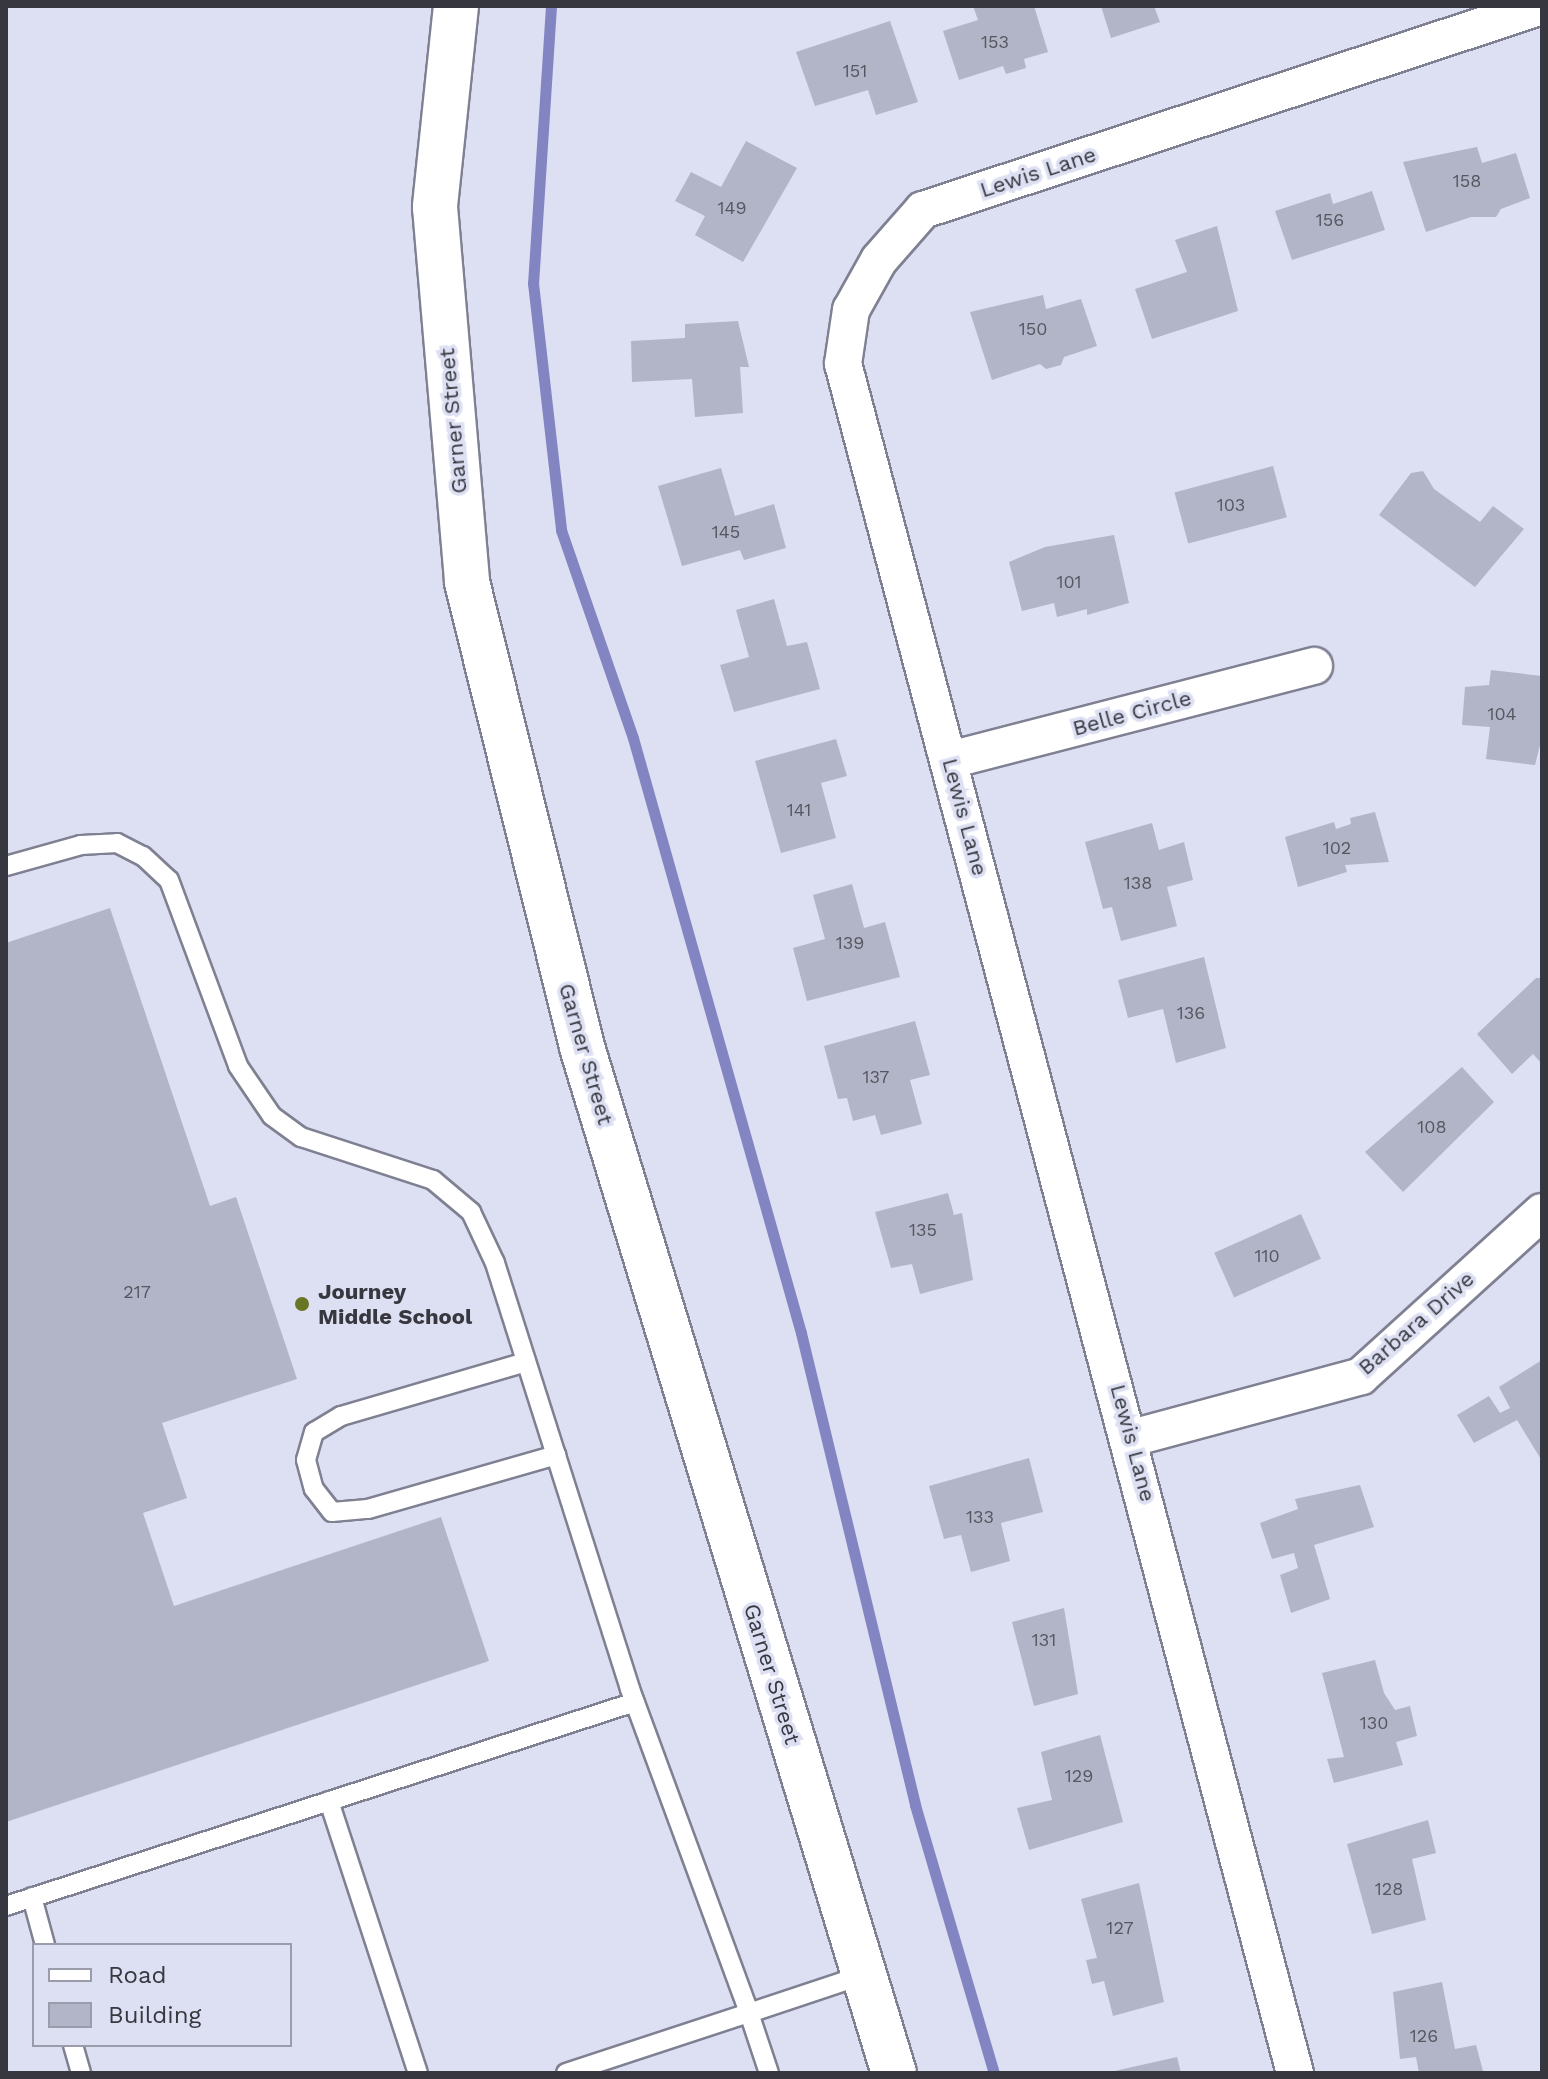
<!DOCTYPE html>
<html>
<head>
<meta charset="utf-8">
<style>
	body { margin:0 }
	#map { position:relative; width:1548px; height:2079px; overflow:hidden; background:#dddff3; font-family:"Work Sans",sans-serif }
	div>[style] { position:absolute }
	[style*='--x'] { left:calc(var(--x)*1px); top:calc(var(--y)*1px); width:calc(var(--w)*1px); rotate:calc(var(--a)*1deg) }
	.stream>* { height:11px; margin:-5.5px; padding:0 5.5px; transform-origin:5.5px; border-radius:5.5px; background:#8285c1 }
	.building>* { inset:0; background:#b2b5c7; transform-origin:0 0 }
	.roads { filter:drop-shadow(2px 0 #7f8092) drop-shadow(-2px 0 #7f8092) drop-shadow(0 2px #7f8092) drop-shadow(0 -2px #7f8092) }
	.service>* { height:18px; margin:-9px; padding:0 9px; transform-origin:9px; border-radius:9px; background:#fff }
	.minor>* { height:36px; margin:-18px; padding:0 18px; transform-origin:18px; border-radius:18px; background:#fff }
	.tertiary>* { height:44px; margin:-22px; padding:0 22px; transform-origin:22px; border-radius:22px; background:#fff }
	.dots>* { width:22px; height:22px; translate:-50% -50%; box-sizing:border-box; border:4px solid #dddff3; border-radius:50% }
	span { translate:-50% -50%; white-space:nowrap; text-align:center; line-height:1.15; -webkit-text-stroke:7px #dddff3; paint-order:stroke }
	.number-label { font-size:18px; color:#565761 }
	.number-label span { -webkit-text-stroke-width:0 }
	.street-label { font-size:22px; color:#37383f }
	.poi-label { font-size:22px; color:#37383f; font-weight:700 }
	.left { translate:0 -50%; text-align:left }
	.frame { position:absolute; inset:0; border:8px solid #37383f; pointer-events:none }
	.legend { position:absolute; left:32px; top:1943px; width:260px; height:104px; box-sizing:border-box; background:#dddff3; border:2px solid #9b9cab; margin:0; padding:10px 14px; list-style:none; font-size:24px; color:#37383f }
	.legend li { display:flex; align-items:center; gap:16px; height:40px }
	.legend b { width:40px; border:2px solid #9b9cab }
</style>
</head>
<body>
<div id="map">
	<div class="stream">
		<i style="--x:551;--y:6;--w:278;--a:93.7"></i>
		<i style="--x:533;--y:283;--w:249;--a:83.5"></i>
		<i style="--x:561;--y:530;--w:220;--a:70.9"></i>
		<i style="--x:633;--y:738;--w:618;--a:74.23"></i>
		<i style="--x:801;--y:1333;--w:486;--a:76.4"></i>
		<i style="--x:915;--y:1805;--w:279;--a:73.6"></i>
	</div>
	<div class="building">
		<i style="clip-path:polygon(973px 6px,1034px 6px,1048px 52px,1024px 59px,1026px 68px,1006px 74px,1003px 66px,959px 80px,943px 31px,978px 20px)"></i>
		<i style="clip-path:polygon(1101px 6px,1154px 6px,1160px 22px,1111px 38px)"></i>
		<i style="clip-path:polygon(890px 21px,918px 102px,876px 115px,868px 90px,815px 106px,796px 52px)"></i>
		<i style="clip-path:polygon(746px 141px,797px 168px,743px 262px,695px 235px,705px 216px,675px 201px,691px 172px,721px 187px)"></i>
		<i style="clip-path:polygon(1477px 147px,1482px 163px,1516px 153px,1530px 198px,1501px 209px,1496px 217px,1471px 217px,1426px 232px,1403px 162px)"></i>
		<i style="clip-path:polygon(1372px 191px,1385px 230px,1292px 260px,1275px 211px,1330px 193px,1333px 204px)"></i>
		<i style="clip-path:polygon(1217px 226px,1238px 311px,1152px 339px,1135px 289px,1187px 272px,1175px 240px)"></i>
		<i style="clip-path:polygon(1043px 295px,1046px 309px,1081px 299px,1097px 346px,1064px 357px,1061px 365px,1046px 369px,1040px 364px,992px 380px,970px 312px)"></i>
		<i style="clip-path:polygon(738px 321px,749px 367px,740px 367px,743px 413px,695px 417px,692px 379px,632px 382px,631px 341px,685px 338px,685px 324px)"></i>
		<i style="left:1273px;top:466px;width:53px;height:102px;rotate:75deg"></i>
		<i style="clip-path:polygon(721px 468px,735px 516px,774px 504px,786px 548px,744px 560px,740px 550px,682px 566px,658px 486px)"></i>
		<i style="clip-path:polygon(1423px 471px,1434px 489px,1480px 522px,1493px 506px,1524px 529px,1475px 587px,1379px 515px,1411px 473px)"></i>
		<i style="clip-path:polygon(1114px 535px,1129px 603px,1087px 615px,1087px 609px,1057px 617px,1054px 603px,1022px 611px,1009px 562px,1045px 547px)"></i>
		<i style="clip-path:polygon(774px 599px,787px 646px,807px 642px,820px 689px,734px 712px,720px 665px,749px 657px,736px 610px)"></i>
		<i style="clip-path:polygon(1491px 670px,1542px 676px,1542px 737px,1535px 765px,1486px 759px,1490px 727px,1462px 725px,1465px 687px,1489px 685px)"></i>
		<i style="clip-path:polygon(836px 739px,847px 776px,821px 783px,836px 838px,781px 853px,755px 761px)"></i>
		<i style="clip-path:polygon(1375px 812px,1389px 862px,1345px 865px,1347px 872px,1298px 887px,1285px 837px,1334px 822px,1336px 829px,1351px 824px,1350px 818px)"></i>
		<i style="clip-path:polygon(1152px 823px,1159px 850px,1184px 842px,1193px 880px,1167px 887px,1177px 926px,1121px 941px,1112px 907px,1103px 909px,1085px 842px)"></i>
		<i style="clip-path:polygon(852px 884px,864px 928px,885px 922px,900px 977px,807px 1001px,793px 948px,825px 939px,813px 895px)"></i>
		<i style="clip-path:polygon(110px 908px,210px 1206px,236px 1197px,297px 1379px,162px 1423px,187px 1498px,143px 1513px,174px 1606px,441px 1517px,489px 1661px,6px 1822px,6px 943px)"></i>
		<i style="clip-path:polygon(1204px 957px,1226px 1048px,1176px 1063px,1163px 1009px,1128px 1018px,1118px 980px)"></i>
		<i style="clip-path:polygon(1536px 978px,1542px 978px,1542px 1064px,1533px 1054px,1512px 1074px,1477px 1034px)"></i>
		<i style="clip-path:polygon(915px 1021px,930px 1075px,910px 1080px,922px 1124px,881px 1135px,875px 1115px,853px 1121px,847px 1098px,838px 1099px,824px 1046px)"></i>
		<i style="clip-path:polygon(1462px 1067px,1494px 1102px,1403px 1192px,1365px 1152px)"></i>
		<i style="clip-path:polygon(948px 1193px,954px 1215px,962px 1213px,973px 1280px,920px 1294px,912px 1264px,891px 1268px,875px 1212px)"></i>
		<i style="left:1301px;top:1214px;width:49px;height:95px;rotate:66deg"></i>
		<i style="clip-path:polygon(1542px 1360px,1542px 1461px,1517px 1420px,1474px 1443px,1457px 1415px,1489px 1396px,1500px 1413px,1510px 1408px,1499px 1387px)"></i>
		<i style="clip-path:polygon(1029px 1458px,1043px 1512px,1001px 1523px,1010px 1561px,971px 1572px,961px 1535px,944px 1539px,929px 1486px)"></i>
		<i style="clip-path:polygon(1360px 1485px,1374px 1527px,1314px 1545px,1330px 1599px,1291px 1613px,1280px 1575px,1298px 1568px,1294px 1553px,1272px 1559px,1260px 1523px,1298px 1509px,1295px 1499px)"></i>
		<i style="clip-path:polygon(1064px 1608px,1078px 1694px,1034px 1706px,1012px 1622px)"></i>
		<i style="clip-path:polygon(1375px 1660px,1384px 1693px,1395px 1710px,1410px 1706px,1417px 1736px,1396px 1742px,1403px 1765px,1334px 1783px,1327px 1759px,1344px 1757px,1322px 1673px)"></i>
		<i style="clip-path:polygon(1100px 1735px,1123px 1822px,1029px 1850px,1017px 1808px,1052px 1800px,1041px 1752px)"></i>
		<i style="clip-path:polygon(1428px 1820px,1436px 1853px,1412px 1859px,1426px 1920px,1372px 1934px,1347px 1844px)"></i>
		<i style="clip-path:polygon(1139px 1883px,1164px 2002px,1113px 2016px,1104px 1981px,1092px 1984px,1086px 1960px,1097px 1958px,1081px 1899px)"></i>
		<i style="clip-path:polygon(1442px 1982px,1455px 2049px,1476px 2045px,1483px 2071px,1419px 2073px,1416px 2057px,1400px 2059px,1393px 1992px)"></i>
		<i style="clip-path:polygon(1177px 2057px,1181px 2073px,1110px 2073px,1110px 2072px)"></i>
	</div>
	<div class="roads">
		<div class="service">
			<i style="--x:6;--y:866;--w:78;--a:-15.6"></i>
			<i style="--x:81;--y:845;--w:36;--a:-3"></i>
			<i style="--x:117;--y:843;--w:29;--a:27"></i>
			<i style="--x:143;--y:856;--w:35;--a:43"></i>
			<i style="--x:169;--y:880;--w:198;--a:69.6"></i>
			<i style="--x:238;--y:1066;--w:60;--a:55.8"></i>
			<i style="--x:272;--y:1116;--w:36;--a:36"></i>
			<i style="--x:301;--y:1137;--w:139;--a:18"></i>
			<i style="--x:433;--y:1180;--w:50;--a:40.1"></i>
			<i style="--x:471;--y:1212;--w:56;--a:64.8"></i>
			<i style="--x:495;--y:1263;--w:447;--a:72.4"></i>
			<i style="--x:630;--y:1689;--w:345;--a:69.8"></i>
			<i style="--x:749;--y:2013;--w:120;--a:-18.4"></i>
			<i style="--x:526;--y:1362;--w:193;--a:163.7"></i>
			<i style="--x:341;--y:1416;--w:31;--a:149"></i>
			<i style="--x:314;--y:1432;--w:29;--a:106"></i>
			<i style="--x:306;--y:1460;--w:30;--a:75"></i>
			<i style="--x:314;--y:1489;--w:29;--a:52"></i>
			<i style="--x:332;--y:1512;--w:36;--a:-5"></i>
			<i style="--x:368;--y:1509;--w:196;--a:-16"></i>
			<i style="--x:329;--y:1801;--w:286;--a:71.9"></i>
			<i style="--x:32;--y:1897;--w:50;--a:74.8"></i>
			<i style="--x:6;--y:1906;--w:661;--a:-17.97"></i>
			<i style="--x:73;--y:2045;--w:29;--a:74"></i>
			<i style="--x:566;--y:2073;--w:193;--a:-18.2"></i>
			<i style="--x:749;--y:2013;--w:63;--a:71.6"></i>
		</div>
		<div class="minor">
			<i style="--x:950;--y:760;--w:376;--a:-14.5"></i>
			<i style="--x:1132;--y:1438;--w:237;--a:-15.1"></i>
			<i style="--x:1361;--y:1376;--w:244;--a:-42.2"></i>
			<i style="--x:1295;--y:2073;--w:1768;--a:-104.81"></i>
			<i style="--x:843;--y:364;--w:55;--a:-81.6"></i>
			<i style="--x:851;--y:310;--w:57;--a:-60.8"></i>
			<i style="--x:879;--y:260;--w:67;--a:-48.7"></i>
			<i style="--x:923;--y:210;--w:652;--a:-18.24"></i>
		</div>
		<div class="tertiary">
			<i style="--x:456;--y:6;--w:202;--a:96"></i>
			<i style="--x:435;--y:207;--w:376;--a:85.1"></i>
			<i style="--x:467;--y:582;--w:479;--a:76.1"></i>
			<i style="--x:582;--y:1047;--w:1072;--a:73.09"></i>
		</div>
	</div>
	<div class="dots">
		<i style="left:302px;top:1304px;background:#687623"></i>
	</div>
	<div class="number-label">
		<span style="left:995px;top:42px">153</span>
		<span style="left:855px;top:71px">151</span>
		<span style="left:1467px;top:181px">158</span>
		<span style="left:732px;top:208px">149</span>
		<span style="left:1330px;top:220px">156</span>
		<span style="left:1033px;top:329px">150</span>
		<span style="left:1231px;top:505px">103</span>
		<span style="left:726px;top:532px">145</span>
		<span style="left:1069px;top:582px">101</span>
		<span style="left:1502px;top:714px">104</span>
		<span style="left:799px;top:810px">141</span>
		<span style="left:1337px;top:848px">102</span>
		<span style="left:1138px;top:883px">138</span>
		<span style="left:850px;top:943px">139</span>
		<span style="left:1191px;top:1013px">136</span>
		<span style="left:876px;top:1077px">137</span>
		<span style="left:1432px;top:1127px">108</span>
		<span style="left:923px;top:1230px">135</span>
		<span style="left:1267px;top:1256px">110</span>
		<span style="left:137px;top:1292px">217</span>
		<span style="left:980px;top:1517px">133</span>
		<span style="left:1044px;top:1640px">131</span>
		<span style="left:1374px;top:1723px">130</span>
		<span style="left:1079px;top:1776px">129</span>
		<span style="left:1389px;top:1889px">128</span>
		<span style="left:1120px;top:1928px">127</span>
		<span style="left:1424px;top:2036px">126</span>
	</div>
	<div class="street-label">
		<span style="left:1038px;top:172px;rotate:-18deg">Lewis Lane</span>
		<span style="left:453px;top:421px;rotate:-95deg">Garner Street</span>
		<span style="left:1132px;top:713px;rotate:-15deg">Belle Circle</span>
		<span style="left:965px;top:817px;rotate:75deg">Lewis Lane</span>
		<span style="left:586px;top:1054px;rotate:74deg">Garner Street</span>
		<span style="left:1416px;top:1323px;rotate:-41deg">Barbara Drive</span>
		<span style="left:1133px;top:1443px;rotate:75deg">Lewis Lane</span>
		<span style="left:772px;top:1674px;rotate:73deg">Garner Street</span>
	</div>
	<div class="poi-label">
		<span class="left" style="left:318px;top:1304px">Journey<br>Middle School</span>
	</div>
	<div class="frame"></div>
	<ul class="legend">
	<li><b style="height:10px;background:#fff"></b>Road</li>
	<li><b style="height:22px;background:#b2b5c7"></b>Building</li>
	</ul>
</div>
</body>
</html>
